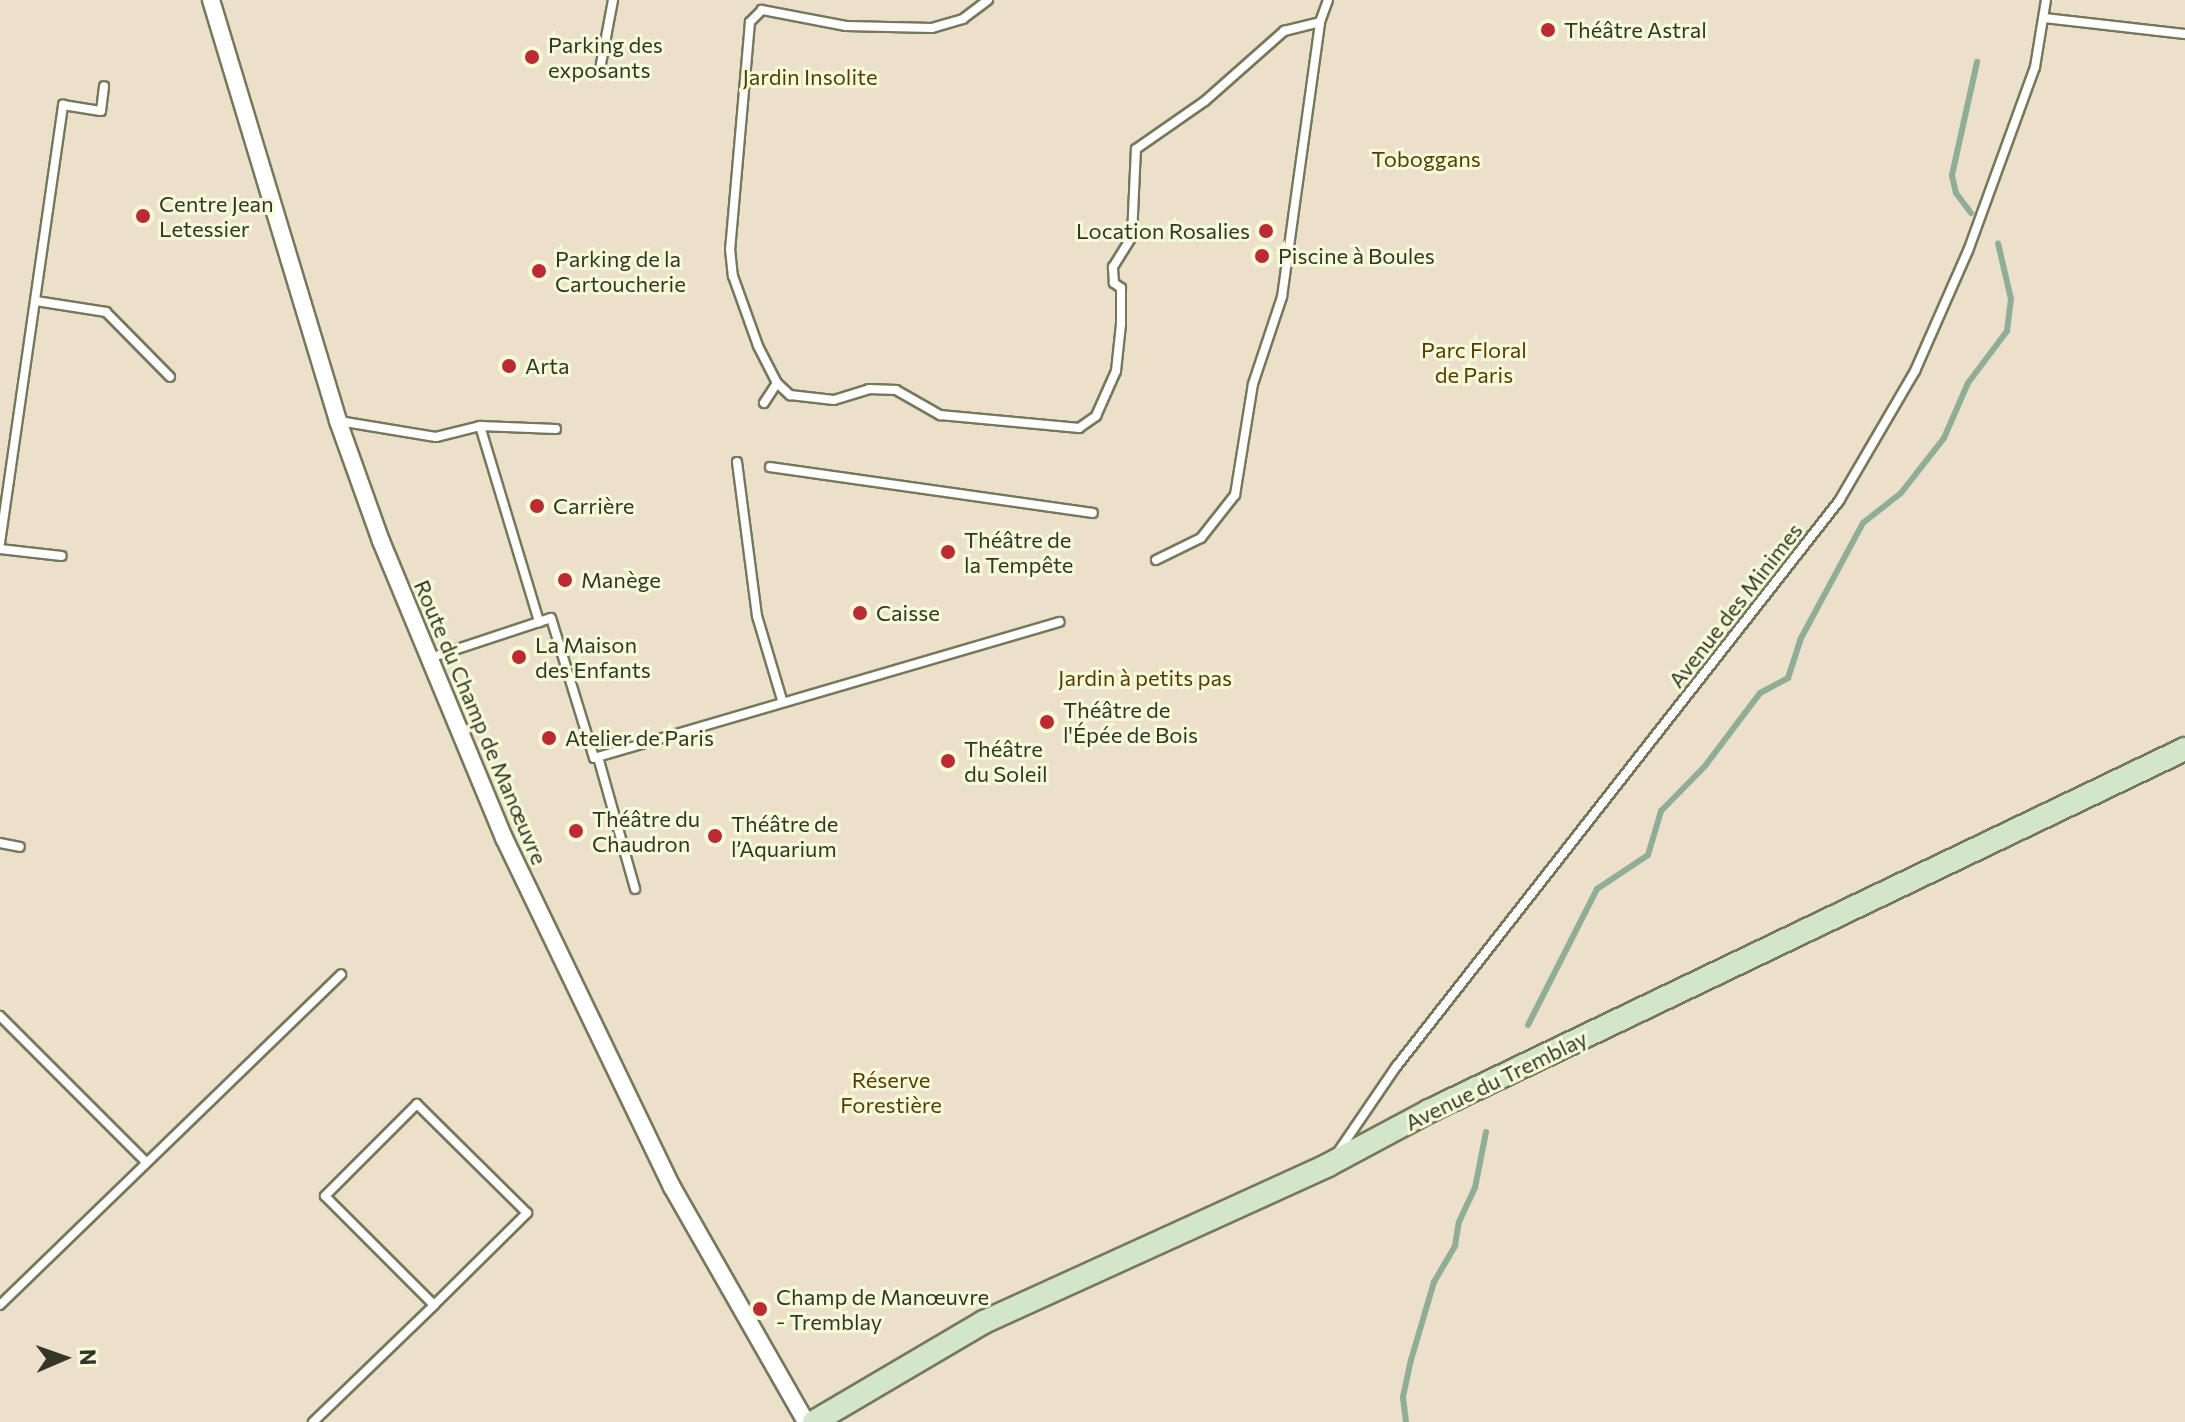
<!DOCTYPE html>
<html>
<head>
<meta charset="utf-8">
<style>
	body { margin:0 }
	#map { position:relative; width:2185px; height:1422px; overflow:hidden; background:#f5fbd9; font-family:Commissioner,sans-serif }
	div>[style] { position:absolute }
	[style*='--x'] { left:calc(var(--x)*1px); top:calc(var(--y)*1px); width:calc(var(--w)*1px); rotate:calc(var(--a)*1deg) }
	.green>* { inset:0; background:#ede0ca; transform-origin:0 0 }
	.stream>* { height:6px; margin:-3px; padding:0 3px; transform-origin:3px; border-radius:3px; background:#90ae97 }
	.roads { filter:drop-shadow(2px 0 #74795b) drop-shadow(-2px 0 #74795b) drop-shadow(0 2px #74795b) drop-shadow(0 -2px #74795b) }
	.lane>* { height:8px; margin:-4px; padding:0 4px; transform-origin:4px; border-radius:4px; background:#fff }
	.street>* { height:16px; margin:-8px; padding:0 8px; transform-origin:8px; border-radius:8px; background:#fff }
	.secondary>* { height:22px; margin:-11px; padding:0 11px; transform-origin:11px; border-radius:11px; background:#d4e6c9 }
	.dots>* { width:22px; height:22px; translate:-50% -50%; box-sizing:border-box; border:4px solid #f5fbd9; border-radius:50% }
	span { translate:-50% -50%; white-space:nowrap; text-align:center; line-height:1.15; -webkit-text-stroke:6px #f5fbd9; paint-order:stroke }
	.poi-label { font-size:22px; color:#333528 }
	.left { translate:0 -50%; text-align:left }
	.right { translate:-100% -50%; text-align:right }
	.park-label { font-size:22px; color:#573c05 }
	.street-label { font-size:22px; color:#333528 }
	.north { position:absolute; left:24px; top:1318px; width:80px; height:80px; -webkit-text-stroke:6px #f5fbd9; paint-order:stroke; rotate:88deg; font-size:22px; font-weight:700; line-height:32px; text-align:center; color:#333528 }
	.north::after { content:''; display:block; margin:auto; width:28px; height:36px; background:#333528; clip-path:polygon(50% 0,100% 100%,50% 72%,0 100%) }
</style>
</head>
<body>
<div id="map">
	<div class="green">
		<i style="left:0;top:0;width:2185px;height:1422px"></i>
	</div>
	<div class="stream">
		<i style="--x:1971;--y:213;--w:25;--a:-127"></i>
		<i style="--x:1956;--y:193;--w:18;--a:-103"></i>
		<i style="--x:1952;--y:175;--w:116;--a:-77.5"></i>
		<i style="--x:1528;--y:1025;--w:153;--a:-63.1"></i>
		<i style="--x:1597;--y:889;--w:61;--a:-33.7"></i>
		<i style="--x:1648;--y:855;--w:46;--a:-73.5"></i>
		<i style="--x:1661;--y:811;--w:63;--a:-45.6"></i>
		<i style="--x:1705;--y:766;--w:91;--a:-53"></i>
		<i style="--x:1760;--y:693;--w:32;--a:-28"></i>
		<i style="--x:1788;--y:678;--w:40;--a:-72"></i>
		<i style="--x:1800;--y:640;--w:133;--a:-61.7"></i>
		<i style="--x:1863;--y:523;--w:48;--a:-38.3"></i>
		<i style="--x:1901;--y:493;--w:70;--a:-52"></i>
		<i style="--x:1944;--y:438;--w:60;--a:-66.4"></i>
		<i style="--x:1968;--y:383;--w:65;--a:-53.1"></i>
		<i style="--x:2007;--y:331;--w:32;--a:-83"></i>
		<i style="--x:2011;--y:299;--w:57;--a:-103.1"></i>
		<i style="--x:1406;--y:1422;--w:25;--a:-97"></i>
		<i style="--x:1403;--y:1397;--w:38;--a:-78"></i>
		<i style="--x:1411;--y:1360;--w:81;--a:-73.6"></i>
		<i style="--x:1434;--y:1282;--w:42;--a:-59.7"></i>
		<i style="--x:1455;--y:1246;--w:24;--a:-81"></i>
		<i style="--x:1459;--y:1222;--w:38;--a:-65"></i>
		<i style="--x:1475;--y:1188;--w:57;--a:-78.9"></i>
	</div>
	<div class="roads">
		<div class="lane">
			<i style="--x:988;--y:0;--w:31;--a:143"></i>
			<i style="--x:963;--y:19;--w:32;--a:164"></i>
			<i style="--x:932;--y:28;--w:86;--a:-178.7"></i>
			<i style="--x:846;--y:26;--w:86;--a:-169.2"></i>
			<i style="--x:762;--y:10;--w:17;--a:135"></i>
			<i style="--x:750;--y:22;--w:228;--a:95"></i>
			<i style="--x:730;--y:249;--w:27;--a:84"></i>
			<i style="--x:733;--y:276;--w:74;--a:70.3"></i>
			<i style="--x:758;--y:346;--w:42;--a:62.8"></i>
			<i style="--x:777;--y:383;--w:18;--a:43"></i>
			<i style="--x:790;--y:395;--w:44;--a:6.5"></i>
			<i style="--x:834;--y:400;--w:37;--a:-17"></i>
			<i style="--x:869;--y:389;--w:27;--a:2"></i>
			<i style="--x:896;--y:390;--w:51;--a:29.6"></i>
			<i style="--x:940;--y:415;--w:140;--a:5.3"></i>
			<i style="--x:1079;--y:428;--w:21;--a:-35"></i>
			<i style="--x:1096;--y:416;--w:49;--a:-66"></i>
			<i style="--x:1116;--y:371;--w:47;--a:-83.9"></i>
			<i style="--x:1121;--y:324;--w:36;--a:-90"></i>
			<i style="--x:1121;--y:288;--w:9;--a:-144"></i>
			<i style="--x:1114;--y:283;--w:16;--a:-94"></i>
			<i style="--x:1113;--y:267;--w:36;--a:-58"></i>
			<i style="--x:1132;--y:236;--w:87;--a:-87.4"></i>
			<i style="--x:1136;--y:149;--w:84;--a:-34.8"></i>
			<i style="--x:1205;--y:101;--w:106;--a:-41.5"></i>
			<i style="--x:1284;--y:31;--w:37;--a:-14"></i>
			<i style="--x:2044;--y:18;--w:142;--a:6.5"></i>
			<i style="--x:600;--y:69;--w:70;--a:-79.3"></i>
			<i style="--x:36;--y:301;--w:71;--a:8.9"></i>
			<i style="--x:106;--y:312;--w:91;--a:45.4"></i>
			<i style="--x:764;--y:403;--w:24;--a:-57"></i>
			<i style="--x:339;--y:421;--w:98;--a:9.4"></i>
			<i style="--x:436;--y:437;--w:45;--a:-14"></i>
			<i style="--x:480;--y:426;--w:76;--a:2.3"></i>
			<i style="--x:480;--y:426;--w:205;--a:73.2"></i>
			<i style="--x:737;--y:462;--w:155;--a:82.6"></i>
			<i style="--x:757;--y:616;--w:88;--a:73.4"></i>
			<i style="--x:770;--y:467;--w:326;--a:8.1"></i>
			<i style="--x:0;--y:543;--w:443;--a:-81.8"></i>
			<i style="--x:63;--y:105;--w:38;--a:9"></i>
			<i style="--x:101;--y:111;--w:25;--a:-83"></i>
			<i style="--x:0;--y:549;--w:62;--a:6.4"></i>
			<i style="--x:1156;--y:560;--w:50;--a:-26.1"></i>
			<i style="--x:1201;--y:538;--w:55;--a:-51.7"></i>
			<i style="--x:1235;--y:495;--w:112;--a:-80.8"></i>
			<i style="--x:1253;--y:384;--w:92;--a:-71.6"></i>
			<i style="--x:1282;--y:297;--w:278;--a:-82.1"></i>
			<i style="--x:1320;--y:22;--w:23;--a:-70"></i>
			<i style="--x:430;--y:658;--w:127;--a:-18.3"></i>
			<i style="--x:551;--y:618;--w:146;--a:72.9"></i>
			<i style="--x:594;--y:758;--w:485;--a:-16.3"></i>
			<i style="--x:598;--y:757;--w:137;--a:74.3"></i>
			<i style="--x:0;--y:843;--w:20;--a:11"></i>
			<i style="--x:0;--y:1016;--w:205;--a:45"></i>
			<i style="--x:1338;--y:1152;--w:103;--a:-55.7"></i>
			<i style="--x:1396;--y:1067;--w:719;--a:-51.95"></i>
			<i style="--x:1839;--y:501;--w:151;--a:-59.7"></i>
			<i style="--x:1915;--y:371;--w:131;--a:-66.2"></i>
			<i style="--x:1968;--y:251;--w:196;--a:-70"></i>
			<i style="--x:2035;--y:67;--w:68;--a:-80.7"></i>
			<i style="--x:0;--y:1305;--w:475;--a:-44.1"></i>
			<i style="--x:313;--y:1422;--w:168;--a:-44"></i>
			<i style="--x:434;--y:1305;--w:131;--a:-44.7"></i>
			<i style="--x:527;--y:1213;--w:155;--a:-135.3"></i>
			<i style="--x:417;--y:1104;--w:130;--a:135"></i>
			<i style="--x:325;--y:1196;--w:154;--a:45"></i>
		</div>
		<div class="street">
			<i style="--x:211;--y:0;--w:440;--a:73.2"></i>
			<i style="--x:338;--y:421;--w:127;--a:70.3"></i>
			<i style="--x:381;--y:541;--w:321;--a:67.5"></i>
			<i style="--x:504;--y:838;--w:387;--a:64.3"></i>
			<i style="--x:672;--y:1187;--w:271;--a:60.3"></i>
		</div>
		<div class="secondary">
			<i style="--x:814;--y:1422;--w:197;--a:-30.5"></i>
			<i style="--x:984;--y:1322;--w:378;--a:-24.5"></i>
			<i style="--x:1328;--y:1165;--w:115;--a:-28.1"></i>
			<i style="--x:1429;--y:1111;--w:838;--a:-25.59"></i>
		</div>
	</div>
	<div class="dots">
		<i style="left:1548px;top:30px;background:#bb2b31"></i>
		<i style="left:532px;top:57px;background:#bb2b31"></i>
		<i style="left:143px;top:216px;background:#bb2b31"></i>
		<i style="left:1266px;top:231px;background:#bb2b31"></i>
		<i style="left:1262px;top:256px;background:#bb2b31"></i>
		<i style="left:539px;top:271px;background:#bb2b31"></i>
		<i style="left:509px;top:366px;background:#bb2b31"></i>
		<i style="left:537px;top:506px;background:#bb2b31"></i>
		<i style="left:948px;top:552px;background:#bb2b31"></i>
		<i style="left:565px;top:580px;background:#bb2b31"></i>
		<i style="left:860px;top:613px;background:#bb2b31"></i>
		<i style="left:519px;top:657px;background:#bb2b31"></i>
		<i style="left:1047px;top:722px;background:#bb2b31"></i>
		<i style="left:549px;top:738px;background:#bb2b31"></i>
		<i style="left:948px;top:761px;background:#bb2b31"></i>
		<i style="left:576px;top:831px;background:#bb2b31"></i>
		<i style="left:715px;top:836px;background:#bb2b31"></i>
		<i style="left:760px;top:1309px;background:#bb2b31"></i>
	</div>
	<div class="poi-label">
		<span class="left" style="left:1564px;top:30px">Théâtre Astral</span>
		<span class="left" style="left:548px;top:57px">Parking des<br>exposants</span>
		<span class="left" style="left:159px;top:216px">Centre Jean<br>Letessier</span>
		<span class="right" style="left:1250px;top:231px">Location Rosalies</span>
		<span class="left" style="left:1278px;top:256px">Piscine à Boules</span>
		<span class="left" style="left:555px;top:271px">Parking de la<br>Cartoucherie</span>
		<span class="left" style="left:525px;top:366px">Arta</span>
		<span class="left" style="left:553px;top:506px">Carrière</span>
		<span class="left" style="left:964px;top:552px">Théâtre de<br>la Tempête</span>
		<span class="left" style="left:581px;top:580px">Manège</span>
		<span class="left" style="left:876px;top:613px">Caisse</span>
		<span class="left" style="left:535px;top:657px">La Maison<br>des Enfants</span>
		<span class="left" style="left:1063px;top:722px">Théâtre de<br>l'Épée de Bois</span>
		<span class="left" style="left:565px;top:738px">Atelier de Paris</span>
		<span class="left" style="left:964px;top:761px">Théâtre<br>du Soleil</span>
		<span class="left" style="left:592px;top:831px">Théâtre du<br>Chaudron</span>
		<span class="left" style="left:731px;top:836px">Théâtre de<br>l’Aquarium</span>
		<span class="left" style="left:776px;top:1309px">Champ de Manœuvre<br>- Tremblay</span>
	</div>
	<div class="park-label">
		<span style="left:810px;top:77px">Jardin Insolite</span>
		<span style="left:1426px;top:159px">Toboggans</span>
		<span style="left:1474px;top:362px">Parc Floral<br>de Paris</span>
		<span style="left:1145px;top:678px">Jardin à petits pas</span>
		<span style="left:891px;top:1092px">Réserve<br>Forestière</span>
	</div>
	<div class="street-label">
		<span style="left:1735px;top:605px;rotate:-52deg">Avenue des Minimes</span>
		<span style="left:481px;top:722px;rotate:67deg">Route du Champ de Manœuvre</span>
		<span style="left:1496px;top:1080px;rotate:-26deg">Avenue du Tremblay</span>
	</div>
	<div class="north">N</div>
</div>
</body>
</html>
